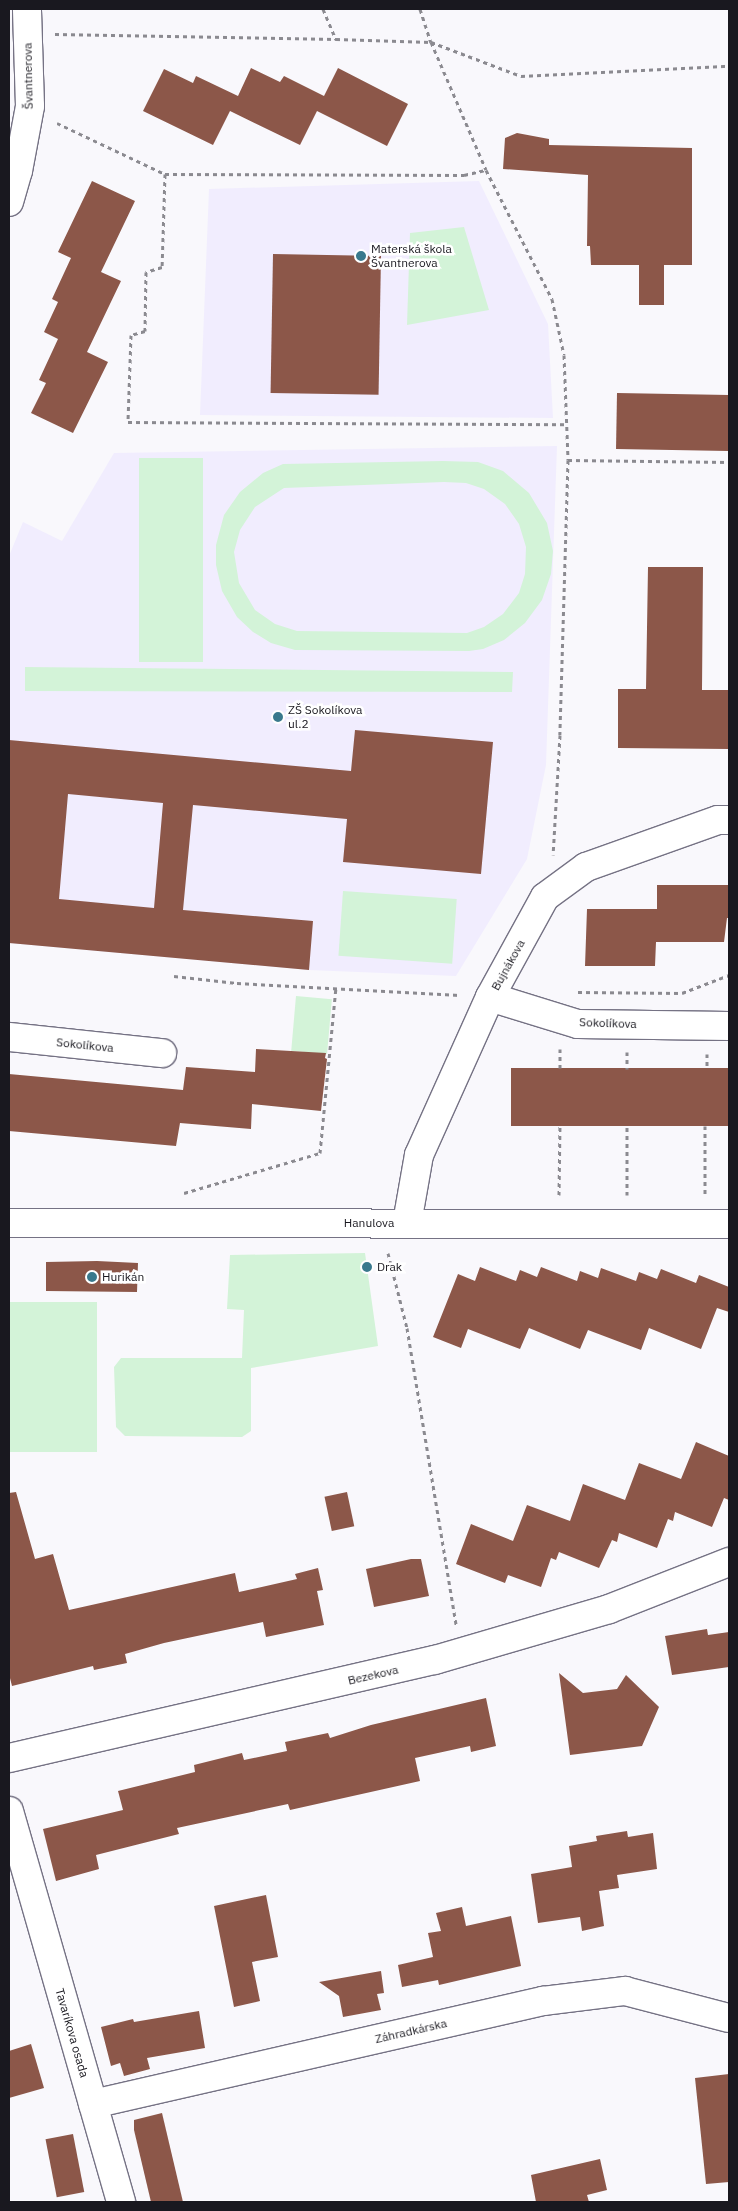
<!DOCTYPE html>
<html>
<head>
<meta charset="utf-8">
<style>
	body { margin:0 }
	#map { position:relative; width:738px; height:2211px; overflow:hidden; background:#f9f8fc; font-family:"IBM Plex Sans",sans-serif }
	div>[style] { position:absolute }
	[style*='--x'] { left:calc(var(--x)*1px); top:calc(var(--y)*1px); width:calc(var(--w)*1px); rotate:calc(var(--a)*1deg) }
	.built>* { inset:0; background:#f1edfe }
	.green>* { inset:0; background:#d3f3d8; transform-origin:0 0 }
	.building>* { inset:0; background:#8c5749; transform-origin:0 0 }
	.path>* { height:3px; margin-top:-1.5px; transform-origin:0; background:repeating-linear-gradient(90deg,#8b8a90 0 4px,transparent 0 8px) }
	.roads { filter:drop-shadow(1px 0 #757284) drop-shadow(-1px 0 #757284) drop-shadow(0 1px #757284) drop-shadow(0 -1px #757284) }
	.minor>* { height:28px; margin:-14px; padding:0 14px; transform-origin:14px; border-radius:14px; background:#fff }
	.dots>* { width:14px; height:14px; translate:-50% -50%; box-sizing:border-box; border:2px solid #fff; border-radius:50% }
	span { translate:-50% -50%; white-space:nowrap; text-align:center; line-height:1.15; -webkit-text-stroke:5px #fff; paint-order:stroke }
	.street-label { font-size:12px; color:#19181f }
	.poi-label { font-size:12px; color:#19181f }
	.left { translate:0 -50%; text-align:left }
	.frame { position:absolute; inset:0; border:10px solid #19181f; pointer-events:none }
</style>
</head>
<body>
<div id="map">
	<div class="built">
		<i style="clip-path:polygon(479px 181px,548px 324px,553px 418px,200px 415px,209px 189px)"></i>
		<i style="clip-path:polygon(557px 446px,546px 765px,527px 859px,456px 976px,309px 970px,9px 943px,9px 556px,23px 522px,62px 541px,114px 453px)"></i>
	</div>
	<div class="green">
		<i style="clip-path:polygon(464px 227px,489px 310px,407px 325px,410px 233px)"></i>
		<i style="left:203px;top:458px;width:204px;height:64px;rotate:90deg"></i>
		<i style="clip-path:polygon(evenodd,443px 461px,478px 462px,503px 471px,529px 493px,547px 523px,553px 551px,551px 574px,542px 600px,525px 623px,504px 640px,483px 649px,469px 651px,295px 650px,271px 643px,253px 632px,237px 617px,222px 591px,216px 565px,216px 545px,224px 515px,240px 492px,263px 473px,283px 464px,443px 461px,444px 482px,466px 483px,484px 489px,505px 504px,519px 524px,526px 547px,525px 574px,519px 593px,503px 614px,484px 627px,467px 633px,297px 631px,275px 624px,255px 610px,239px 583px,234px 552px,240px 530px,255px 507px,284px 488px,444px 482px)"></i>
		<i style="clip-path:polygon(25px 667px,513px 672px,512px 692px,25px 691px)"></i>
		<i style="left:343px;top:891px;width:114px;height:65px;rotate:4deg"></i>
		<i style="left:296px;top:996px;width:36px;height:55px;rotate:5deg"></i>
		<i style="clip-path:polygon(365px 1253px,378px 1346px,251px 1368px,251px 1431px,242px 1437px,125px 1436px,116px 1427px,114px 1367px,121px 1358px,242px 1358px,244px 1310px,227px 1309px,230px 1255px)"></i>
		<i style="left:9px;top:1302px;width:88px;height:150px"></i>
	</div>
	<div class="building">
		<i style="clip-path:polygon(251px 68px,280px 82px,284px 76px,324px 96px,338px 68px,408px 104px,387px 146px,317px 111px,300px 145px,230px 111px,213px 145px,143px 111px,164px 69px,193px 83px,196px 76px,238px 96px)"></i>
		<i style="clip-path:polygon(517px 133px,549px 139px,549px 145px,692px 148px,692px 265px,664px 265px,664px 305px,639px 305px,639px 265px,591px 265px,590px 246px,587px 246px,588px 175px,503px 169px,505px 138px)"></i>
		<i style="clip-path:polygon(92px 181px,135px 201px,101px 272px,121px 281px,87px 352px,108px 362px,73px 433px,31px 413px,46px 383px,39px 380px,58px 339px,44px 332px,58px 302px,52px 299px,71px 258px,58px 252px)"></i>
		<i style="left:273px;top:254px;width:108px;height:139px;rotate:1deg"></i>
		<i style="left:617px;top:393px;width:112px;height:56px;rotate:1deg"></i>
		<i style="clip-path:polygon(648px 567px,703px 567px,702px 690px,729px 690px,729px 749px,618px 748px,618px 689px,646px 689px)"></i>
		<i style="clip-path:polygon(evenodd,355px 730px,493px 742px,481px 874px,343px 862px,347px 819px,193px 805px,183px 910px,313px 921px,309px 970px,9px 943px,9px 740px,351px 771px,355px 730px,68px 794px,163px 803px,154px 908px,59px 899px,68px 794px)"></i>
		<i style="clip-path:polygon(657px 885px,729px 885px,729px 918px,727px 918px,724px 942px,656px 942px,655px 966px,585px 966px,587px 909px,657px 909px)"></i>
		<i style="clip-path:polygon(256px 1049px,326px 1053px,325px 1058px,327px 1059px,321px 1111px,252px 1104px,251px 1129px,180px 1123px,176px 1146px,9px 1131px,9px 1074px,183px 1090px,186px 1067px,255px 1072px)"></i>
		<i style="left:511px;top:1068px;width:218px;height:58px"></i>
		<i style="clip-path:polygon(97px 1261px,138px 1263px,137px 1292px,46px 1291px,46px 1262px)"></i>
		<i style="clip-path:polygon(480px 1267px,516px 1281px,520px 1270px,537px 1277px,541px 1267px,577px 1281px,580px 1271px,598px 1278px,601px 1268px,636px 1281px,639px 1272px,657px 1279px,661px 1269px,696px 1283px,699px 1275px,729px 1287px,729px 1312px,717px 1308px,701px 1349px,649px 1328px,641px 1350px,588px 1330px,580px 1349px,529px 1328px,520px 1349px,468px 1329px,461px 1348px,433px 1337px,458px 1274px,475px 1281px)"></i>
		<i style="clip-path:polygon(696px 1442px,729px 1456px,729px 1500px,724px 1498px,712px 1527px,675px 1512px,673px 1521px,668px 1519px,657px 1548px,619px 1533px,617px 1542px,612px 1540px,599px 1568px,559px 1552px,556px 1560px,551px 1558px,541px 1587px,508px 1575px,505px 1583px,456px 1564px,471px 1524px,513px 1541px,527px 1505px,570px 1521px,583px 1484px,625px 1500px,639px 1463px,681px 1479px)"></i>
		<i style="clip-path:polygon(16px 1492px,35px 1559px,53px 1554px,69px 1610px,235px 1573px,239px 1592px,297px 1579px,295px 1574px,318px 1568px,323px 1590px,317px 1591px,324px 1625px,266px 1637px,263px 1622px,164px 1643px,125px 1654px,127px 1663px,94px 1670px,93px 1666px,12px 1686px,9px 1674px,9px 1493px)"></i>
		<i style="left:347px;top:1492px;width:35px;height:23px;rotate:78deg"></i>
		<i style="clip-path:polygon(411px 1559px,421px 1559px,429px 1596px,374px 1607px,366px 1569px)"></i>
		<i style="clip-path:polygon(707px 1629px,708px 1635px,729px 1632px,729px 1667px,672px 1675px,665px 1636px)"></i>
		<i style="clip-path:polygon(559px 1673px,583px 1693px,617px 1689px,626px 1675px,659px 1707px,642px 1746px,570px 1755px)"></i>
		<i style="clip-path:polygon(486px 1698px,496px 1746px,471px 1752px,470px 1746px,415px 1758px,420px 1781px,290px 1810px,288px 1804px,177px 1828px,179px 1834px,96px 1855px,99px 1869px,56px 1881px,43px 1829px,123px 1810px,118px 1791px,195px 1772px,194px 1765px,242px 1753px,244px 1760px,287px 1751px,285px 1742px,328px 1733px,330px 1738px,371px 1725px)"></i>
		<i style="clip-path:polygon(627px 1831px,628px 1837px,653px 1833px,657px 1869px,617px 1875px,619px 1888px,599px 1891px,604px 1926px,582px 1931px,580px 1917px,538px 1923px,531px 1874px,572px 1867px,569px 1846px,597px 1841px,596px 1836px)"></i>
		<i style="clip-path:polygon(266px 1895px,278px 1957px,252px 1962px,260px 2001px,234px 2007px,214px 1906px)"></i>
		<i style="clip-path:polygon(462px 1907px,466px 1926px,511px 1916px,521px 1966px,439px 1985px,438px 1980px,402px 1987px,398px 1965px,433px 1957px,428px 1933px,441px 1931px,436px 1913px)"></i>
		<i style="clip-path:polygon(381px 1971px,384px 1993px,377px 1994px,381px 2010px,343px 2017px,339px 1996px,319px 1982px)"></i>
		<i style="clip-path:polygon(199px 2011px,205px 2048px,147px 2058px,150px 2069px,124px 2076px,120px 2063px,111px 2066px,101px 2027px,133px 2019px,134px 2022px)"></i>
		<i style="clip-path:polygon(31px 2044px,44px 2088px,9px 2098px,9px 2051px)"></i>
		<i style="clip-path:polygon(729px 2074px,729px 2182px,706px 2184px,695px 2078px)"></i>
		<i style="clip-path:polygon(162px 2113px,183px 2202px,151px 2202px,134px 2130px,134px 2120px)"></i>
		<i style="left:73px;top:2134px;width:59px;height:28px;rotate:79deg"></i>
		<i style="clip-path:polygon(600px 2159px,607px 2190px,587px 2195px,589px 2202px,536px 2202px,531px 2175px)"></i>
	</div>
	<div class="path">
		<i style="--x:323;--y:9;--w:33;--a:67"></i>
		<i style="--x:336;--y:39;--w:95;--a:1.8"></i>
		<i style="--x:431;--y:42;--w:139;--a:66.7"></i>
		<i style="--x:486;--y:170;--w:145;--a:62.9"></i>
		<i style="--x:552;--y:299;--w:57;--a:77.9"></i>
		<i style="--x:564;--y:355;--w:105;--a:87.8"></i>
		<i style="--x:568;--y:460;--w:275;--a:91.7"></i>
		<i style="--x:560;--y:735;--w:120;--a:93.3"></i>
		<i style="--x:420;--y:9;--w:35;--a:72"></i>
		<i style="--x:431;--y:42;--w:96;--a:20.7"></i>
		<i style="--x:521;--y:76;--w:208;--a:-2.8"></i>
		<i style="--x:55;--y:34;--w:281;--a:1"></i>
		<i style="--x:57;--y:123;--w:119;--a:25.3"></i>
		<i style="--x:165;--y:174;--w:299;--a:0.2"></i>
		<i style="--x:464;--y:175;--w:23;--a:-13"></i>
		<i style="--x:165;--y:174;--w:93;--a:91.8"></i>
		<i style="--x:162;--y:267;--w:17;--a:163"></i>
		<i style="--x:146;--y:272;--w:59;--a:91"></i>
		<i style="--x:145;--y:331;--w:15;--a:164"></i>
		<i style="--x:131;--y:335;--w:87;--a:92"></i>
		<i style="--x:128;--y:422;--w:439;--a:0.3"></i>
		<i style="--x:568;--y:460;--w:161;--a:0.7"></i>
		<i style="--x:174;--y:976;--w:63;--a:6.3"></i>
		<i style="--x:237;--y:983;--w:223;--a:3.1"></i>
		<i style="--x:578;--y:992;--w:104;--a:0.6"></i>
		<i style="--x:682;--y:993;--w:50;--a:-21"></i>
		<i style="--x:627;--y:1052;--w:17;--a:90"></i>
		<i style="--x:707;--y:1054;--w:14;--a:90"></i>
		<i style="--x:560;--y:1068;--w:19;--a:-90"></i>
		<i style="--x:705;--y:1126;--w:69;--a:90"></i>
		<i style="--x:184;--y:1193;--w:142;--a:-16.4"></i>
		<i style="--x:320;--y:1153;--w:166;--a:-84.5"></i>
		<i style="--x:559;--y:1195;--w:69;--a:-89.2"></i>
		<i style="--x:627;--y:1195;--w:69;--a:-90"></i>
		<i style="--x:388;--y:1253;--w:77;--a:75.8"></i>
		<i style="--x:407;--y:1328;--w:301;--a:80.6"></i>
	</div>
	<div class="roads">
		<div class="minor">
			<i style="--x:9;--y:202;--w:32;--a:-74"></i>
			<i style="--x:18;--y:171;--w:66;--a:-79.5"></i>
			<i style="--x:30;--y:106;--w:97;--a:-91.8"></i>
			<i style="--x:490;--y:997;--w:92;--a:17.1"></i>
			<i style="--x:578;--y:1024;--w:151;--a:0.8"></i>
			<i style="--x:9;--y:1037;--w:154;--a:6"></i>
			<i style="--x:9;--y:1223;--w:720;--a:0.08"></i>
			<i style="--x:407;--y:1223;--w:69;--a:-80"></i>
			<i style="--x:419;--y:1155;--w:173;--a:-65.8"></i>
			<i style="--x:490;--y:997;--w:114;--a:-61.2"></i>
			<i style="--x:545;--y:897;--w:51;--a:-36.2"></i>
			<i style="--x:586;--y:867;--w:140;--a:-19.6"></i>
			<i style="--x:718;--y:820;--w:11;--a:0"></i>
			<i style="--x:9;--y:1758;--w:437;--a:-13"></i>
			<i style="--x:435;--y:1660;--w:181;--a:-16.3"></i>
			<i style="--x:609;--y:1609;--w:129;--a:-21.4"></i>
			<i style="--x:9;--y:1811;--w:407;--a:74"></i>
			<i style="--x:93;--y:2104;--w:462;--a:-12.9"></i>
			<i style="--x:543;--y:2001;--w:83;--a:-7"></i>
			<i style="--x:625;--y:1991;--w:107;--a:14.6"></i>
		</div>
	</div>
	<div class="dots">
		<i style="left:361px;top:256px;background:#39798d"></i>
		<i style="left:278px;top:717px;background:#39798d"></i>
		<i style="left:367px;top:1267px;background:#39798d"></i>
		<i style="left:92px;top:1277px;background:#39798d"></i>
	</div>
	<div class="street-label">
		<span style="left:28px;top:76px;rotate:-91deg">Švantnerova</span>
		<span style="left:508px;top:965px;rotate:-61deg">Bujnákova</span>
		<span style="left:608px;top:1023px;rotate:2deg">Sokolíkova</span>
		<span style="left:85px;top:1045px;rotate:6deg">Sokolíkova</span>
		<span style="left:369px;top:1223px">Hanulova</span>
		<span style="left:373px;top:1675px;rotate:-13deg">Bezekova</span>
		<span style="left:411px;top:2031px;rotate:-13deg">Záhradkárska</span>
		<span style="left:72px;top:2033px;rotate:74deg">Tavaríkova osada</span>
	</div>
	<div class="poi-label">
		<span class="left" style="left:371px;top:256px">Materská škola<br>Švantnerova</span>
		<span class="left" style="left:288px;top:717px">ZŠ Sokolíkova<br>ul.2</span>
		<span class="left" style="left:377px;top:1267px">Drak</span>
		<span class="left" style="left:102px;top:1277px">Hurikán</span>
	</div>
	<div class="frame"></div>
</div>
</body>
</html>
